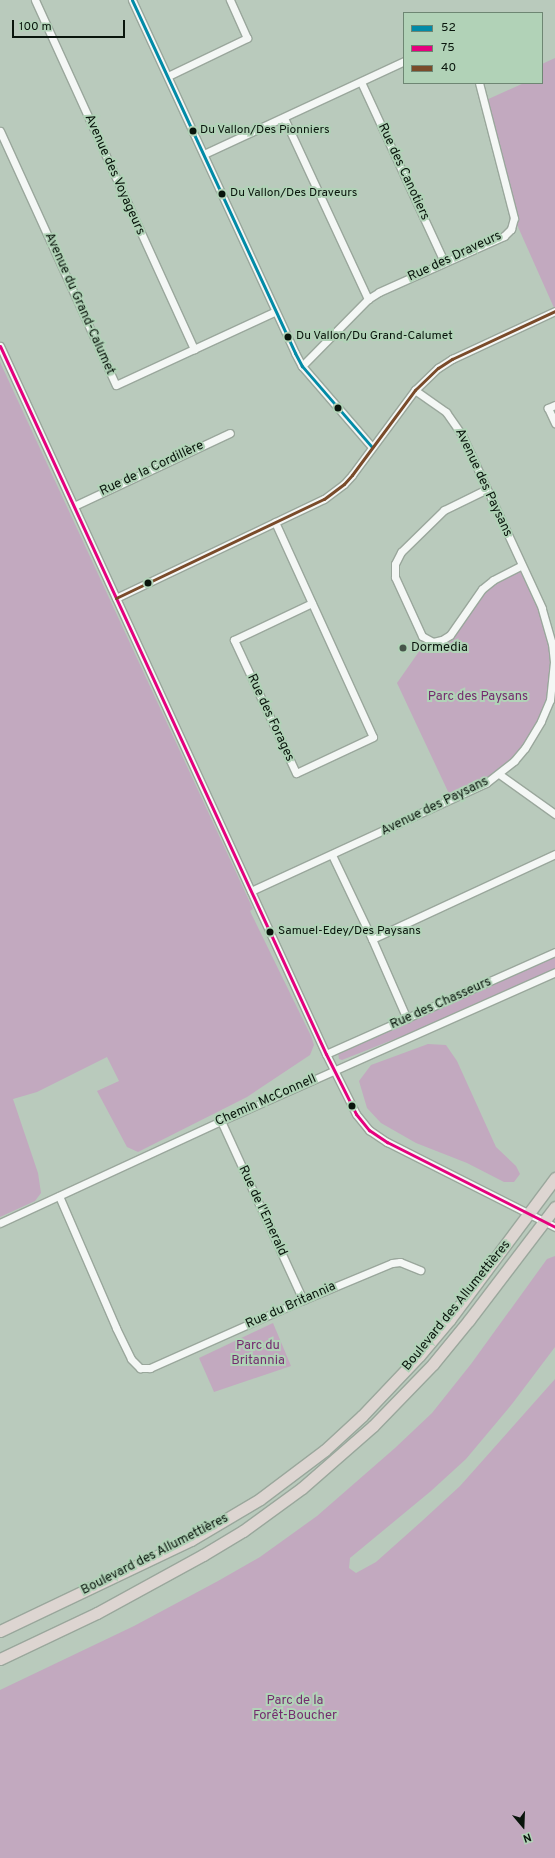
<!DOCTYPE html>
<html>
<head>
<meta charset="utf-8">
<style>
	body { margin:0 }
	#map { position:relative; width:555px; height:1858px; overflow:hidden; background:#b9cabc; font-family:Overpass,sans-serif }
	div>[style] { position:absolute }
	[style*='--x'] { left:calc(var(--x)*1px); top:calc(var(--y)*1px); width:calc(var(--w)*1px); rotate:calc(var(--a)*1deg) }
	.green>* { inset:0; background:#c2a9bf }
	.roads { filter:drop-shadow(1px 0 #9aa79c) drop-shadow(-1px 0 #9aa79c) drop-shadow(0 1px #9aa79c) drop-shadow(0 -1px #9aa79c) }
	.minor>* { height:7px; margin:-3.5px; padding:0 3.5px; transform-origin:3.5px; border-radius:3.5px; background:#f4f7f5 }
	.highway>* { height:11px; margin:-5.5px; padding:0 5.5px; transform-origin:5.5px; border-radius:5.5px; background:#ddd5d1 }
	.bus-1>* { height:3px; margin:-1.5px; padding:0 1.5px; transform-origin:1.5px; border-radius:1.5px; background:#028ba7 }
	.bus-2>* { height:3px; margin:-1.5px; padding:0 1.5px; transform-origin:1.5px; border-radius:1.5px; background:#e5007d }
	.bus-3>* { height:3px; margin:-1.5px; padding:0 1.5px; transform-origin:1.5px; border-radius:1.5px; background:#7a4b2a }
	.dots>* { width:11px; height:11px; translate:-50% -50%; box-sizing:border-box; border:2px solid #b1d2b7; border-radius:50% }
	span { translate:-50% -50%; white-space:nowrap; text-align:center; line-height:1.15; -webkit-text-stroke:4px #b1d2b7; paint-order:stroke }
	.bus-label { font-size:12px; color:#09150c }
	.left { translate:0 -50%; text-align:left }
	.street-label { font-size:13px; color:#09150c }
	.poi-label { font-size:13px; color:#09150c }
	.park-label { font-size:13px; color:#742b6e }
	.legend { position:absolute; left:403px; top:12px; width:140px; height:72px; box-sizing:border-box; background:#b1d2b7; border:1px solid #6e8673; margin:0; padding:5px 7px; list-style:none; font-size:12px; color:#09150c }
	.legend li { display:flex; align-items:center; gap:8px; height:20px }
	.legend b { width:20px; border:1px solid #6e8673 }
	.north { position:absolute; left:503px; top:1806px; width:40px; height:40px; -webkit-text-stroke:3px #b1d2b7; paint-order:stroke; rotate:161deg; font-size:11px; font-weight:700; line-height:16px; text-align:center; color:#09150c }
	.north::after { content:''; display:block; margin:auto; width:14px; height:18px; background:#09150c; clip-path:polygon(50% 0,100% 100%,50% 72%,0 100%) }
	.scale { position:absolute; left:12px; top:20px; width:113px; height:18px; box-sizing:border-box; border:2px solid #09150c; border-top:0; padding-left:5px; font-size:12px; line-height:14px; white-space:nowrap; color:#09150c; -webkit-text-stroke:3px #b1d2b7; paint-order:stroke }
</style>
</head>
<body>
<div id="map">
	<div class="green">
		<i style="clip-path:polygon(555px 58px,555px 310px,514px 218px,484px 101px,524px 83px,542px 83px,542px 64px)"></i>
		<i style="clip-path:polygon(0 362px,253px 909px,250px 911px,311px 1036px,314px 1045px,310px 1055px,247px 1097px,138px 1152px,127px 1147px,97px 1091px,119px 1081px,107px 1057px,37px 1092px,13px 1099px,38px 1173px,41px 1193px,35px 1201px,0 1217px)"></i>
		<i style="clip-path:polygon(521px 566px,542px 608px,552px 644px,550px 700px,534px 735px,498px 775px,452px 800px,397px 683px,427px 640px,442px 640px,482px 589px)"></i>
		<i style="clip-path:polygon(555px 952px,555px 972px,488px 1002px,342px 1060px,339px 1059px,338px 1052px)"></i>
		<i style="clip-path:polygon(428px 1044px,446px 1045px,457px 1061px,496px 1147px,516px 1166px,520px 1174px,514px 1182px,504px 1182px,467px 1163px,416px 1143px,381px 1123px,367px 1108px,359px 1081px,371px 1065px)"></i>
		<i style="clip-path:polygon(555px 1256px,555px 1347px,512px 1404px,466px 1459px,431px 1491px,350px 1558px,349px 1568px,356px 1573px,376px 1562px,422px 1521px,460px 1486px,555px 1379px,555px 1858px,0 1858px,0 1690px,134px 1626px,218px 1581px,260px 1557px,317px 1516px,395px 1448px,432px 1413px,471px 1364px,547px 1259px)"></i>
		<i style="clip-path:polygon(273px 1323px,291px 1366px,214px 1392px,199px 1358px)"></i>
	</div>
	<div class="roads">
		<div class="minor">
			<i style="--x:35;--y:0;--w:384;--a:65.5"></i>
			<i style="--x:132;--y:0;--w:389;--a:65.2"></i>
			<i style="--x:295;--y:353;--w:15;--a:62"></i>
			<i style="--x:302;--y:366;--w:107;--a:49.2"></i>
			<i style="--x:168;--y:76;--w:88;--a:-25.7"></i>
			<i style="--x:247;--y:38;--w:42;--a:-114.1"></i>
			<i style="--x:361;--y:82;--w:198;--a:65.2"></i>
			<i style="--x:284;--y:118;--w:200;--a:65.1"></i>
			<i style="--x:0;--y:131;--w:279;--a:65.5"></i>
			<i style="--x:116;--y:385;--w:174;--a:-24.8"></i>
			<i style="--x:204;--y:154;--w:221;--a:-24.9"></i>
			<i style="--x:0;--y:346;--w:779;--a:65.28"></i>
			<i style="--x:326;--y:1054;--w:67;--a:63.4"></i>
			<i style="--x:356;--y:1114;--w:21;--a:51"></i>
			<i style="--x:369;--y:1130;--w:22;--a:34"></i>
			<i style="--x:387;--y:1142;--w:188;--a:26.8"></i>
			<i style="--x:302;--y:366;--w:94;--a:-45.4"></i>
			<i style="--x:368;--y:299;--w:13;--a:-32"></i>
			<i style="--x:379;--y:292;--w:137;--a:-24.1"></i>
			<i style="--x:504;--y:236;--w:10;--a:-45"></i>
			<i style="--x:511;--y:229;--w:11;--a:-75"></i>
			<i style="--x:514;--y:218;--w:139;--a:-104.5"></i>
			<i style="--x:555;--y:405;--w:8;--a:157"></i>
			<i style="--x:548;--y:408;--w:17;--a:65"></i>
			<i style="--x:487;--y:489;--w:48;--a:154"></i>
			<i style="--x:444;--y:510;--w:60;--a:135.7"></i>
			<i style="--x:401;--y:552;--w:13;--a:117"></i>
			<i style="--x:395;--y:564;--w:13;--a:90"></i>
			<i style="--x:395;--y:577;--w:65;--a:65.4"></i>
			<i style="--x:422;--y:636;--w:13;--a:29"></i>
			<i style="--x:433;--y:642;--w:9;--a:-13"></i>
			<i style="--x:442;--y:640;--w:9;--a:-32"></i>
			<i style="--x:450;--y:635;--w:56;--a:-55.2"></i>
			<i style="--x:482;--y:589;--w:14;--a:-39"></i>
			<i style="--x:493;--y:580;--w:31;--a:-27"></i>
			<i style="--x:74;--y:506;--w:172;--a:-25.1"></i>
			<i style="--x:275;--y:522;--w:236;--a:65.5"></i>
			<i style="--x:373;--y:737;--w:85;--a:154.9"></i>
			<i style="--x:296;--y:773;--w:147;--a:-115"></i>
			<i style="--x:234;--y:640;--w:86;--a:-25.4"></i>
			<i style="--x:116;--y:598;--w:230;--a:-25.5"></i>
			<i style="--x:324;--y:499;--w:25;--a:-37"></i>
			<i style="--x:344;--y:484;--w:12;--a:-48"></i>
			<i style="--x:352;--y:475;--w:106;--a:-53.5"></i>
			<i style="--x:415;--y:390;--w:32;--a:-44"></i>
			<i style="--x:438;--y:368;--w:17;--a:-33"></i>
			<i style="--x:452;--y:359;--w:114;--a:-25"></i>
			<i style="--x:499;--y:774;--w:69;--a:35.5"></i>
			<i style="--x:332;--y:855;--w:93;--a:64.5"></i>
			<i style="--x:372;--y:939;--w:87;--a:66.4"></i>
			<i style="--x:251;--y:891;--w:259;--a:-24.7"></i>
			<i style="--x:486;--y:783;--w:36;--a:-38"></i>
			<i style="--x:514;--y:761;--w:17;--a:-50"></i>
			<i style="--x:525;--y:748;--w:31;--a:-59"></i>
			<i style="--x:541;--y:721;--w:23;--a:-67"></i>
			<i style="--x:550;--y:700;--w:38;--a:-84"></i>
			<i style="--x:554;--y:662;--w:18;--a:-96"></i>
			<i style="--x:552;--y:644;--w:37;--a:-106"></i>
			<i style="--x:542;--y:608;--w:191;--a:-114.8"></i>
			<i style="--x:462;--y:435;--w:28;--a:-125"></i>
			<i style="--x:446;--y:412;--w:38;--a:-145"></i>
			<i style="--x:372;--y:939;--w:202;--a:-24.9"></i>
			<i style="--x:326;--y:1054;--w:251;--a:-24"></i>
			<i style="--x:221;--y:1121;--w:197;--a:65.4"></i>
			<i style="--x:59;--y:1196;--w:144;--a:66.6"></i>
			<i style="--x:116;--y:1328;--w:34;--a:64"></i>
			<i style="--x:131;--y:1359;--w:13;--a:45"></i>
			<i style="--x:140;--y:1368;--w:10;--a:0"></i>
			<i style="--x:150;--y:1368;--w:167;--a:-24"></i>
			<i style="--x:303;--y:1300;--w:96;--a:-22.6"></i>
			<i style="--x:392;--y:1263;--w:8;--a:-7"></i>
			<i style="--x:400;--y:1262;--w:22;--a:22"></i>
			<i style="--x:0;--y:1223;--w:243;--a:-24.8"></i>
			<i style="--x:221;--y:1121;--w:366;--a:-24"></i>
		</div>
		<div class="highway">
			<i style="--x:0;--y:1631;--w:212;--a:-25.5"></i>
			<i style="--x:191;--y:1540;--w:80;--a:-30.7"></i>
			<i style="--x:260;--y:1499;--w:81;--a:-37"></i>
			<i style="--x:325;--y:1450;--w:50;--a:-42.6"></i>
			<i style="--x:362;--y:1416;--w:83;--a:-46.5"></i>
			<i style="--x:419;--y:1356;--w:48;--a:-50"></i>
			<i style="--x:450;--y:1319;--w:176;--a:-53.3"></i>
			<i style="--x:0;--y:1659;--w:107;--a:-25.4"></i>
			<i style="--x:97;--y:1613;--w:121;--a:-28.7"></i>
			<i style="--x:203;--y:1555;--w:47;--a:-31"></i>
			<i style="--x:243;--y:1531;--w:73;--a:-36.1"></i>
			<i style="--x:302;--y:1488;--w:94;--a:-41.1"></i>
			<i style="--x:373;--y:1426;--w:86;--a:-45.9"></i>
			<i style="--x:433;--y:1364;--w:57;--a:-50.7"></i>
			<i style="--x:469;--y:1320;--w:142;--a:-52.7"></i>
		</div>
	</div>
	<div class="bus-1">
		<i style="--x:132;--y:0;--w:389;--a:65.2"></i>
		<i style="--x:295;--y:353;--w:15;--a:62"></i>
		<i style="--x:302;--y:366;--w:107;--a:49.2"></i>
	</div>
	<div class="bus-2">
		<i style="--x:0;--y:346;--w:779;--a:65.28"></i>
		<i style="--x:326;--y:1054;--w:67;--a:63.4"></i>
		<i style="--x:356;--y:1114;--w:21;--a:51"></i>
		<i style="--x:369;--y:1130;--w:22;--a:34"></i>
		<i style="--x:387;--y:1142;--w:188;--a:26.8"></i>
	</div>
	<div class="bus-3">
		<i style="--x:116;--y:598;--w:230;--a:-25.5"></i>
		<i style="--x:324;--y:499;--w:25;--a:-37"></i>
		<i style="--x:344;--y:484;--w:12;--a:-48"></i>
		<i style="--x:352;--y:475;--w:106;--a:-53.5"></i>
		<i style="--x:415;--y:390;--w:32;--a:-44"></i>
		<i style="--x:438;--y:368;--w:17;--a:-33"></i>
		<i style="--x:452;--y:359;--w:114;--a:-25"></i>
	</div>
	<div class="dots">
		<i style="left:193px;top:131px;background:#09150c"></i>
		<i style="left:222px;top:194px;background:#09150c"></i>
		<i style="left:288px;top:337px;background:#09150c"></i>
		<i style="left:338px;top:408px;background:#09150c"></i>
		<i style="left:148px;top:583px;background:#09150c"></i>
		<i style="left:403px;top:648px;background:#47544a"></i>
		<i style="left:270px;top:932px;background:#09150c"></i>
		<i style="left:352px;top:1106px;background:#09150c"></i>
	</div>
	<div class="bus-label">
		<span class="left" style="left:200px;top:131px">Du Vallon/Des Pionniers</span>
		<span class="left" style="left:230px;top:194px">Du Vallon/Des Draveurs</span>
		<span class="left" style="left:296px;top:337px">Du Vallon/Du Grand-Calumet</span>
		<span class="left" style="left:278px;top:932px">Samuel-Edey/Des Paysans</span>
	</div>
	<div class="street-label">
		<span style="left:403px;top:172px;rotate:65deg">Rue des Canotiers</span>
		<span style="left:114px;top:175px;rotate:66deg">Avenue des Voyageurs</span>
		<span style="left:455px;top:257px;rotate:-25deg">Rue des Draveurs</span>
		<span style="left:79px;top:304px;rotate:66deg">Avenue du Grand-Calumet</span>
		<span style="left:152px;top:469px;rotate:-25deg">Rue de la Cordillère</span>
		<span style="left:483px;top:483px;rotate:65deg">Avenue des Paysans</span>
		<span style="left:270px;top:718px;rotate:65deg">Rue des Forages</span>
		<span style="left:435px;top:807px;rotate:-26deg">Avenue des Paysans</span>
		<span style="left:441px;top:1004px;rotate:-24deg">Rue des Chasseurs</span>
		<span style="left:266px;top:1101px;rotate:-24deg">Chemin McConnell</span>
		<span style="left:262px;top:1211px;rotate:65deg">Rue de l'Emerald</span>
		<span style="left:291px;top:1306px;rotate:-24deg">Rue du Britannia</span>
		<span style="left:457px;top:1306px;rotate:-51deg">Boulevard des Allumettières</span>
		<span style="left:155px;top:1555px;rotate:-27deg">Boulevard des Allumettières</span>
	</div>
	<div class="poi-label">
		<span class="left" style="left:411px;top:648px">Dormedia</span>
	</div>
	<div class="park-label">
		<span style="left:478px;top:697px">Parc des Paysans</span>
		<span style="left:258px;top:1354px">Parc du<br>Britannia</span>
		<span style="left:295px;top:1709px">Parc de la<br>Forêt-Boucher</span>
	</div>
	<ul class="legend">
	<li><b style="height:5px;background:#028ba7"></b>52</li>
	<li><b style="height:5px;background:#e5007d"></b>75</li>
	<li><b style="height:5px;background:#7a4b2a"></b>40</li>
	</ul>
	<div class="north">N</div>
	<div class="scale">100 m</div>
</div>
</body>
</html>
